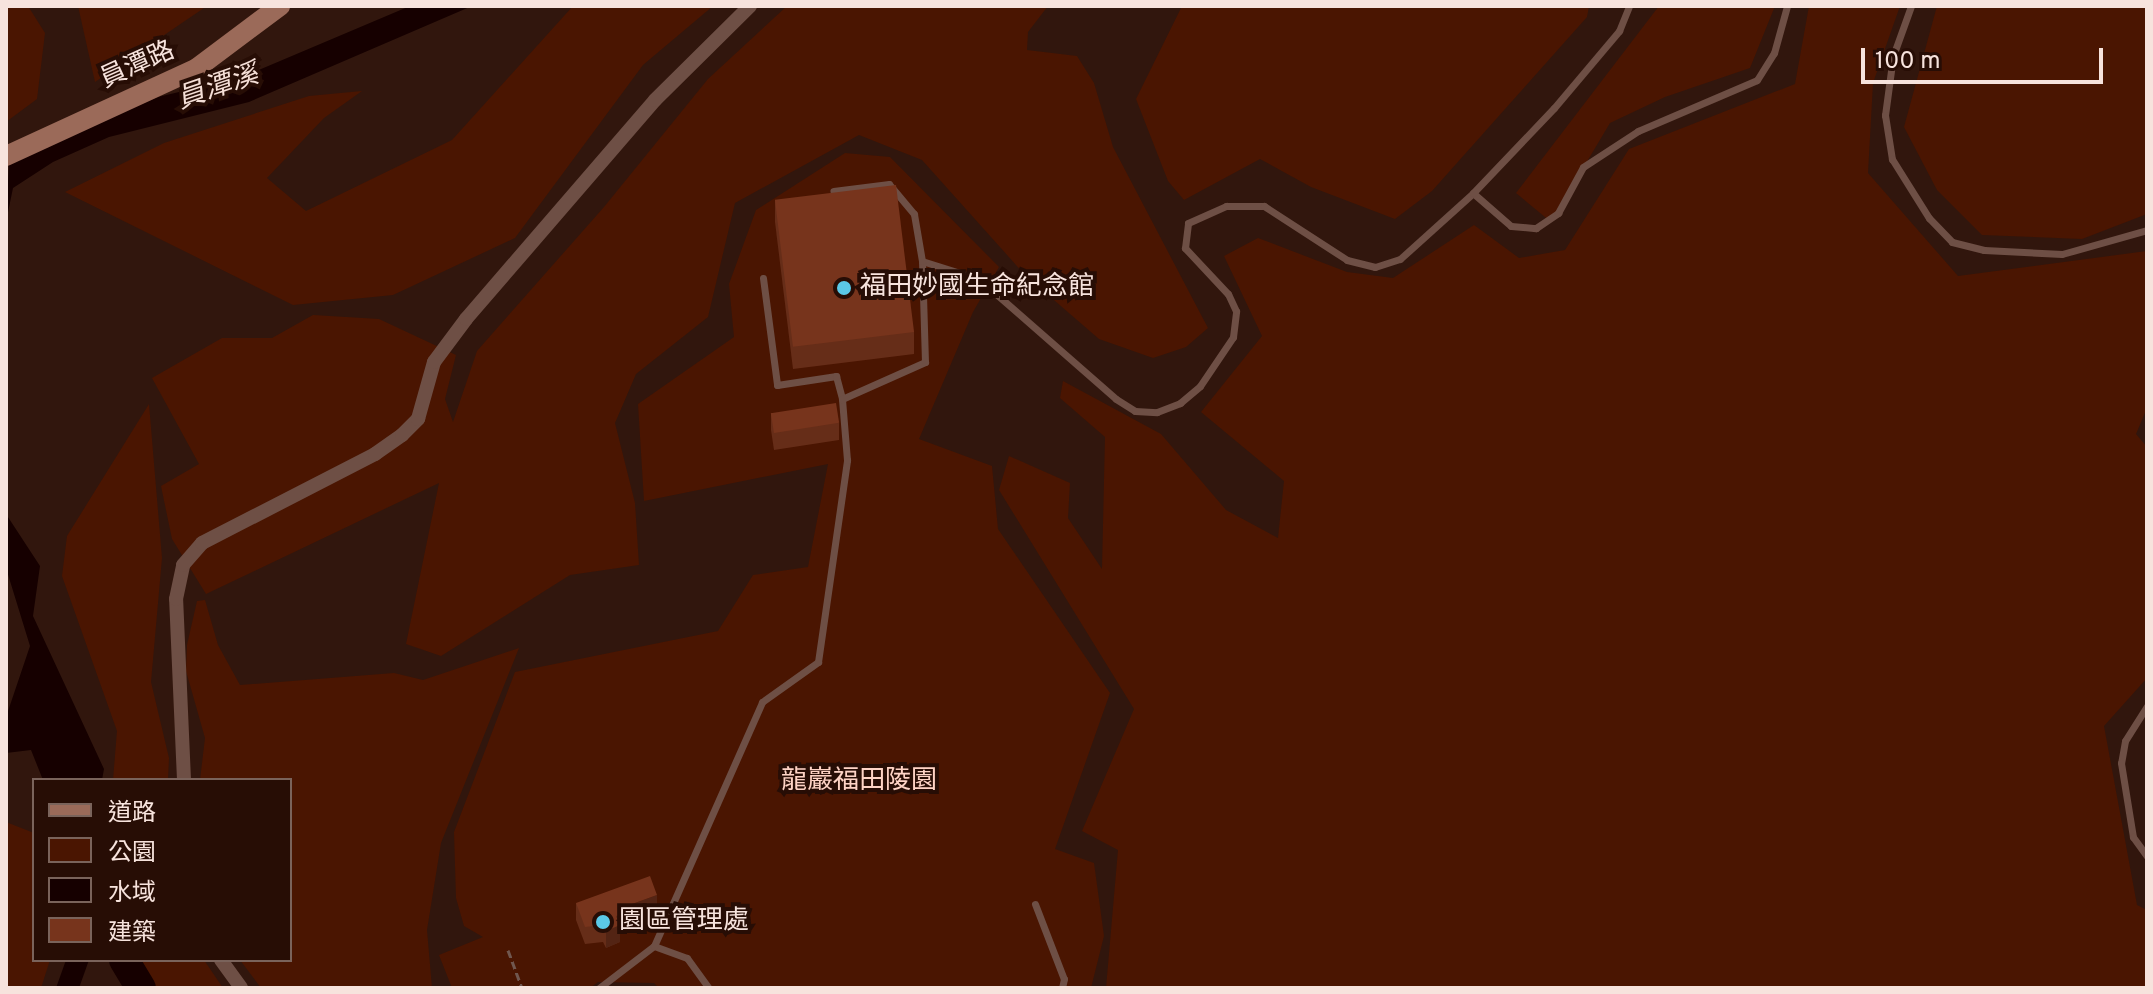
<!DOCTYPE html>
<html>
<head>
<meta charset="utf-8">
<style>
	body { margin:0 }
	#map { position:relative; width:2153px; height:994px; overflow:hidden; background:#31160d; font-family:Overpass,"Noto Sans TC",sans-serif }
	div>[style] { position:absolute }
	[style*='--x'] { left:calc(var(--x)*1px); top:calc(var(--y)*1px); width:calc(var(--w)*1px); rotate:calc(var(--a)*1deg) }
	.green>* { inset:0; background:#4a1501 }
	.water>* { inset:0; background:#160000 }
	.river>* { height:30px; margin:-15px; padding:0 15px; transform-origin:15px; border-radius:15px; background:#160000 }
	.path>* { height:3px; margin-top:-1.5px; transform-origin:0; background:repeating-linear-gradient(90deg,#70574f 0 8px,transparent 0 12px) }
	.lane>* { height:7px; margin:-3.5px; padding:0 3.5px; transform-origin:3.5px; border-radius:3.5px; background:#6e4f45 }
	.street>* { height:14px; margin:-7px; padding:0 7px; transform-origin:7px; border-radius:7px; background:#6e4f45 }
	.secondary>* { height:20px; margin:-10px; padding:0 10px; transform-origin:10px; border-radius:10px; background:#9b6a59 }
	.wall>* { inset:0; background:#662d18 }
	.shaded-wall>* { inset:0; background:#532414 }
	.building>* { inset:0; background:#77341c; transform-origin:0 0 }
	.dots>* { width:22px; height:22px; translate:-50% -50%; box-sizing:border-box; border:4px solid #270d05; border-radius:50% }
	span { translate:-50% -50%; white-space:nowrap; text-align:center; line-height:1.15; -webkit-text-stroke:8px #270d05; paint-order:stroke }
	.street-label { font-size:26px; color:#f7e3dd }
	.poi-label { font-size:26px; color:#f7e3dd }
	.left { translate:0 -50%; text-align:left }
	.park-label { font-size:26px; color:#fed3c5 }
	.water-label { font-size:28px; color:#f5dfd7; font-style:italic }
	.frame { position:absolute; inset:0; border:8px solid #f7e3dd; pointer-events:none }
	.legend { position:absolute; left:32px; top:778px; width:260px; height:184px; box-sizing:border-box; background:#270d05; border:2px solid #7a635b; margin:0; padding:10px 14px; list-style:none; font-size:24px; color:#f7e3dd }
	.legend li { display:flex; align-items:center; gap:16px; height:40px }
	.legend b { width:40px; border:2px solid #7a635b }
	.scale { position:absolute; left:1861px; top:48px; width:242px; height:36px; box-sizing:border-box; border:4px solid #f7e3dd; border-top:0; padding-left:10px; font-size:24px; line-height:28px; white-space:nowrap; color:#f7e3dd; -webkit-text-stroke:6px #270d05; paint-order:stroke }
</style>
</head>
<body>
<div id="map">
	<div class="green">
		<i style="clip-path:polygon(6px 6px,28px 6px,45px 33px,37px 99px,6px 122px)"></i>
		<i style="clip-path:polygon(78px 6px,203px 6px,204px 8px,95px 82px)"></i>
		<i style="clip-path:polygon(573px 6px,713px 6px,643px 65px,515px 238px,393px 295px,293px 305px,65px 192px,164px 143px,309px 96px,362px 91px,324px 118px,267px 178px,306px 211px,452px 140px)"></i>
		<i style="clip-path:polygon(787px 6px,1048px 6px,1028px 32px,1027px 50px,1077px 56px,1094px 83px,1113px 147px,1208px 328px,1186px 347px,1153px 358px,1099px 339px,1025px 275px,922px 160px,859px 135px,735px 203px,708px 317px,636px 374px,615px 423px,635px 503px,639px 565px,570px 575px,441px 656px,406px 644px,439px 483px,206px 594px,172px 539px,161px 486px,199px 464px,152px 378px,222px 338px,272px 338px,313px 315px,379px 319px,456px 355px,445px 399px,453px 422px,477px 351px,604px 207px,708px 79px)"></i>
		<i style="clip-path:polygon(1182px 6px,1589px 6px,1587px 17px,1432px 191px,1395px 219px,1311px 187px,1260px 159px,1184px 200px,1168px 181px,1136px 99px)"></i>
		<i style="clip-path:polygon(1659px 6px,1775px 6px,1750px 68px,1665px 97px,1610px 123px,1551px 222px,1516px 193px)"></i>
		<i style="clip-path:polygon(1809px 6px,1900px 6px,1873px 83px,1868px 173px,1958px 276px,2147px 251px,2147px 408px,2136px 434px,2147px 447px,2147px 678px,2104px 726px,2137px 905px,2147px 910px,2147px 988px,1106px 988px,1118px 850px,1082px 831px,1134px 709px,999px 490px,1009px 456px,1070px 483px,1068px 518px,1102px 569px,1105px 437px,1060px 398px,1063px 381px,1161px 434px,1226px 510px,1278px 538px,1284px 481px,1201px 412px,1262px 336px,1224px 256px,1258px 238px,1347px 272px,1393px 278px,1474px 225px,1519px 258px,1565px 250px,1629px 149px,1795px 84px)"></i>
		<i style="clip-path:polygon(1937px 6px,2147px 6px,2147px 214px,2082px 239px,1982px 235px,1937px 190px,1904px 127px)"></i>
		<i style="clip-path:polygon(845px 153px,890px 157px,999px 267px,973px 312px,919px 439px,992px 466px,998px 529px,1110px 693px,1055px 849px,1094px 863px,1104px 936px,1091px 988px,659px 988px,654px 983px,598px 982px,590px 988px,452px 988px,439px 955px,483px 937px,464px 926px,456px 898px,454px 832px,515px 672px,718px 631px,753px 575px,808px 567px,828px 464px,644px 501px,638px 404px,734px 337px,729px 284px,756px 210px)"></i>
		<i style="clip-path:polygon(149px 404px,162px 558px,151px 682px,169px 758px,168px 780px,113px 780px,117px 731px,62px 576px,67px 536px)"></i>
		<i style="clip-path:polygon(205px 600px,218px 645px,240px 685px,394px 673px,423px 680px,519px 648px,441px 843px,427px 930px,432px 988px,261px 988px,240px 960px,290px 960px,290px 780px,200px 780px,205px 738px,186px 671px,187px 645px,197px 601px)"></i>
		<i style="clip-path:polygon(6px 822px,34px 833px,34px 960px,50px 960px,41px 988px,6px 988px)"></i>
		<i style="clip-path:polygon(141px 960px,204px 960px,223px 988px,156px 988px)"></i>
	</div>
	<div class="water">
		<i style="clip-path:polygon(410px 6px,472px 6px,249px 102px,109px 137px,53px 162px,13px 188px,6px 222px,9px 161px,158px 97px,242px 77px)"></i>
		<i style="clip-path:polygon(6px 514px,40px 566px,33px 616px,104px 769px,102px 780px,43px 780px,31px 750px,6px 753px,6px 717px,30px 646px,6px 568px)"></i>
		<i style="clip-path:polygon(66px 960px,89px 960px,79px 988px,56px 988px)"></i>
	</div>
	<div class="river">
		<i style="--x:124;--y:960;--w:33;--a:59"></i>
	</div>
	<div class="path">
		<i style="--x:508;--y:950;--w:40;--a:69.8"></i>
	</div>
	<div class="lane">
		<i style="--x:1911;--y:6;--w:53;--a:109.8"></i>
		<i style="--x:1893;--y:56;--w:60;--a:97.7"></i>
		<i style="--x:1885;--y:115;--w:45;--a:81"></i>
		<i style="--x:1892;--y:159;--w:70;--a:57.9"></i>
		<i style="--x:1929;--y:218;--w:33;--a:46"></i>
		<i style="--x:1952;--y:242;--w:33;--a:14"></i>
		<i style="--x:1984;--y:250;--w:78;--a:2.9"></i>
		<i style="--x:2062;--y:254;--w:88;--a:-15.8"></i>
		<i style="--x:1473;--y:193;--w:50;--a:41"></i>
		<i style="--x:1511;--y:226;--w:25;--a:5"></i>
		<i style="--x:1536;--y:228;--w:27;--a:-34"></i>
		<i style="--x:1558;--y:213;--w:52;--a:-61.5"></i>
		<i style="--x:1583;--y:167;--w:66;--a:-33.2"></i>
		<i style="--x:1638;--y:131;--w:129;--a:-23.2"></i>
		<i style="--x:1757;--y:80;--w:32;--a:-58"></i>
		<i style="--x:1774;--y:53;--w:49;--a:-74.5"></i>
		<i style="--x:922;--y:261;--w:60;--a:17.5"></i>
		<i style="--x:979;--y:279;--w:182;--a:41.2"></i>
		<i style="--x:1116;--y:399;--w:22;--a:32"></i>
		<i style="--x:1135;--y:411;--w:22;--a:3"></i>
		<i style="--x:1157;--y:412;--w:25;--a:-21"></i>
		<i style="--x:1180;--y:403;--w:26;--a:-40"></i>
		<i style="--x:1200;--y:386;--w:59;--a:-56"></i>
		<i style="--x:1233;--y:337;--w:26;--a:-83"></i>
		<i style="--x:1236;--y:311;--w:19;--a:-115"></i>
		<i style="--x:1228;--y:294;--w:63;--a:-133.1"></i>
		<i style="--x:1185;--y:248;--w:25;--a:-83"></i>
		<i style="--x:1188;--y:223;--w:42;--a:-24.1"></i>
		<i style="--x:1226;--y:206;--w:38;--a:0"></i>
		<i style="--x:1264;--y:206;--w:99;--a:33"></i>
		<i style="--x:1347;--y:260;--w:29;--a:14"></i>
		<i style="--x:1375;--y:267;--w:26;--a:-18"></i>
		<i style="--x:1400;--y:259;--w:98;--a:-42.1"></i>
		<i style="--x:1473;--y:193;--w:117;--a:-46.4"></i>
		<i style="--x:1554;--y:108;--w:101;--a:-49.8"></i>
		<i style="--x:1619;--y:31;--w:27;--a:-68"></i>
		<i style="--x:763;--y:278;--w:108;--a:82.5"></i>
		<i style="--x:777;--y:385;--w:60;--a:-8.7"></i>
		<i style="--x:836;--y:376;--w:24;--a:75"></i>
		<i style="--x:2147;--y:706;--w:41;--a:122.2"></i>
		<i style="--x:2125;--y:741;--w:22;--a:100"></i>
		<i style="--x:2121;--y:763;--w:75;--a:80.8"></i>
		<i style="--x:2133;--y:837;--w:24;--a:54"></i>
		<i style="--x:1035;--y:904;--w:80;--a:68.9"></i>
		<i style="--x:1064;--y:979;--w:9;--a:103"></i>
		<i style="--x:654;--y:946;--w:35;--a:20"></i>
		<i style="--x:687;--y:958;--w:37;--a:54"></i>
		<i style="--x:599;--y:988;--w:69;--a:-37.4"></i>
		<i style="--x:654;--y:946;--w:267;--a:-66.1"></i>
		<i style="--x:762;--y:702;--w:69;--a:-35.5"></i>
		<i style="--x:818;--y:662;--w:204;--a:-81.8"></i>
		<i style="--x:847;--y:460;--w:61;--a:-94.7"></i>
		<i style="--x:842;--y:399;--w:91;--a:-24"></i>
		<i style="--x:925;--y:362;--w:101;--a:-91.7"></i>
		<i style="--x:922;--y:261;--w:48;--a:-99.7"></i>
		<i style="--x:914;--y:214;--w:39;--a:-130"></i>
		<i style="--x:889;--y:184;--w:56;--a:172.9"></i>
	</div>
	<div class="street">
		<i style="--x:184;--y:780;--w:181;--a:-92.5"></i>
		<i style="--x:176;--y:599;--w:35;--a:-78"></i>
		<i style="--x:183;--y:565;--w:29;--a:-49"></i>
		<i style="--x:202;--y:543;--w:195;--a:-27.2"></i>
		<i style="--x:375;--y:454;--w:33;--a:-35"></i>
		<i style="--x:402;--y:435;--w:23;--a:-45"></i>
		<i style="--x:418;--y:419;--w:59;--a:-74.3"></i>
		<i style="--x:434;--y:362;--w:54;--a:-53.3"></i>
		<i style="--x:466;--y:319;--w:289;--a:-49.2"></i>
		<i style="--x:655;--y:100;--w:134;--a:-44.7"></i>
		<i style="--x:221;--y:960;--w:34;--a:54"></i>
	</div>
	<div class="secondary">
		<i style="--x:6;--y:156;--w:210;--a:-24.7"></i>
		<i style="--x:197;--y:68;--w:104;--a:-36.8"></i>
	</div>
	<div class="wall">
		<i style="clip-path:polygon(775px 200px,914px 332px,914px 354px,793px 369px,775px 222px)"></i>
		<i style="clip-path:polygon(771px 413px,839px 423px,839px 440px,774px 450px,771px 430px)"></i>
		<i style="clip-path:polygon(576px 903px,657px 912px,626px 923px,626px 930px,620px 932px,620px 942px,606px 948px,603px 942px,585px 944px,576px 920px)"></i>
	</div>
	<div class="shaded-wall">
		<i style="clip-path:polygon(657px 895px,657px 912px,626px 923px,626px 930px,620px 932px,620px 942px,606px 948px,606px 931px,624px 907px)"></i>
	</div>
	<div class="building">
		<i style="left:896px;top:185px;width:148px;height:122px;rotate:83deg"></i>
		<i style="left:836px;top:403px;width:20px;height:66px;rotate:81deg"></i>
		<i style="clip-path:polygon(650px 876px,657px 895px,624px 907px,626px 913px,616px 916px,620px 925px,606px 931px,603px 925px,585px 927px,576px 903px)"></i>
	</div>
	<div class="dots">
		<i style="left:844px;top:288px;background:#5bc8e7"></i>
		<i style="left:603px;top:922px;background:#5bc8e7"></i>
	</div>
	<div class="street-label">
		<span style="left:138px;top:66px;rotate:-24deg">員潭路</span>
	</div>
	<div class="poi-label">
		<span class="left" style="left:860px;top:288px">福田妙國生命紀念館</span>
		<span class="left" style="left:619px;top:922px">園區管理處</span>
	</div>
	<div class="park-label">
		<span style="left:859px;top:782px">龍巖福田陵園</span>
	</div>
	<div class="water-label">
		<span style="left:218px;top:88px;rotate:-19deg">員潭溪</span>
	</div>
	<div class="frame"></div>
	<ul class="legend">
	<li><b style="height:10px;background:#9b6a59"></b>道路</li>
	<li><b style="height:22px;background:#4a1501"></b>公園</li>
	<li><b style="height:22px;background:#160000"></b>水域</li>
	<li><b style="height:22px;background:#77341c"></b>建築</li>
	</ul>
	<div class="scale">100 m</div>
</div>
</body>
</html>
